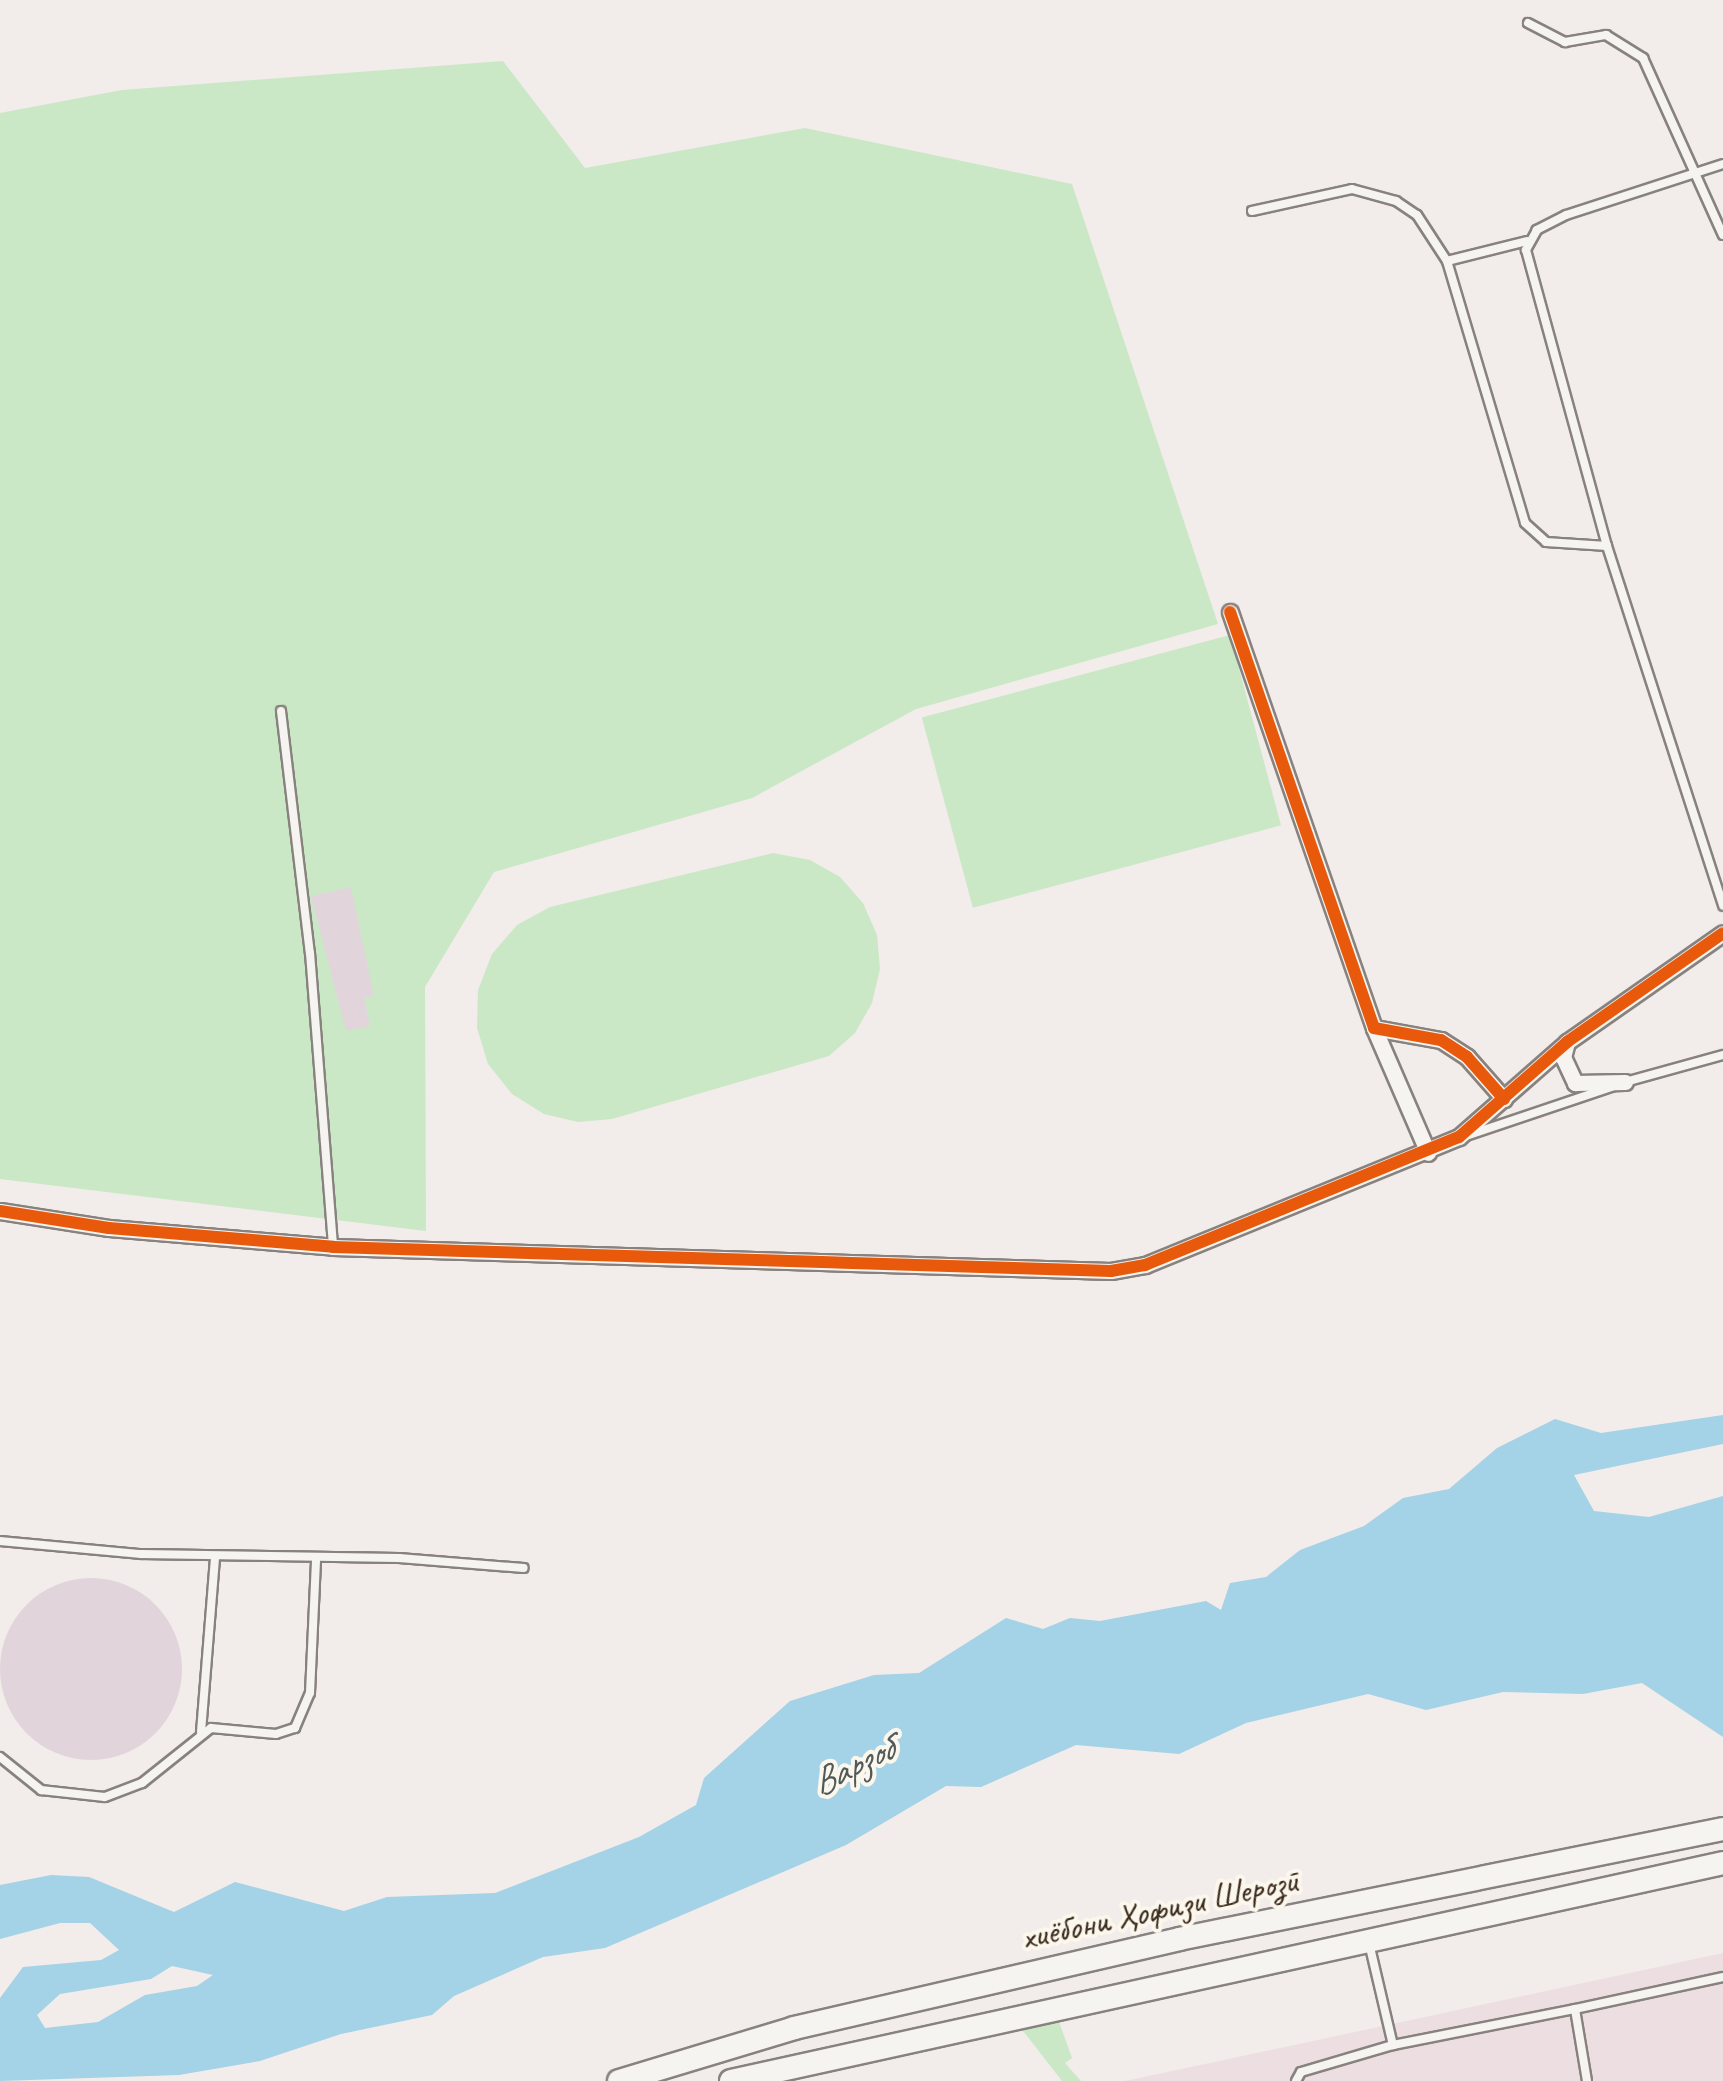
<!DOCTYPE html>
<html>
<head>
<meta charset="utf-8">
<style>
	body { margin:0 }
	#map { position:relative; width:1723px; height:2081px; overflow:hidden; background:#f2ecea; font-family:Caveat,sans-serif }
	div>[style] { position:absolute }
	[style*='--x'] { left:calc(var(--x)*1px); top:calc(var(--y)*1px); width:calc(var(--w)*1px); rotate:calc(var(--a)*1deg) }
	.built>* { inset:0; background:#eddee1 }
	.green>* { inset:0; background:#cae8c6; transform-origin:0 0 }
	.water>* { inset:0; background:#a4d2e6 }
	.building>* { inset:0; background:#e1d5db }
	.round { border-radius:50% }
	.roads { filter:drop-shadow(2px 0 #88827f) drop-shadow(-2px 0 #88827f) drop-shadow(0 2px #88827f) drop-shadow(0 -2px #88827f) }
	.lane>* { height:8px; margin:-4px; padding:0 4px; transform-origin:4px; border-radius:4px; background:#f5f4f0 }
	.street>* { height:15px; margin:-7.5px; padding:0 7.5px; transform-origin:7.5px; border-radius:7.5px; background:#f5f4f0 }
	.secondary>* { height:22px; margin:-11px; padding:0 11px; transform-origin:11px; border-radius:11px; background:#f5f4f0 }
	.cycleway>* { height:12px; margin:-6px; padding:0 6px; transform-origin:6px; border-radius:6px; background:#e8590c }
	span { translate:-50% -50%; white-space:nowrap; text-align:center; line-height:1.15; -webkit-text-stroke:8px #fbf7ec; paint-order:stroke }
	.street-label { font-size:35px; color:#3b2a1e }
	.water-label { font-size:38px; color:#515959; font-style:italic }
</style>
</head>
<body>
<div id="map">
	<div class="built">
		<i style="clip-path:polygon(1723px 1953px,1723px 2081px,1125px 2081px,1388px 2025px)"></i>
	</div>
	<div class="green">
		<i style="clip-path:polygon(503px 61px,585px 168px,805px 128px,1072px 184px,1218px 624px,916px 709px,752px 798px,494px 872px,425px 987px,426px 1231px,0 1179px,0 113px,122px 90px)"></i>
		<i style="left:1230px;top:635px;width:197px;height:319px;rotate:75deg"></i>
		<i style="clip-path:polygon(773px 853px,810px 860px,840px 877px,863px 903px,877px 935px,880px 969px,872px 1003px,855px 1033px,829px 1056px,612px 1119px,578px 1122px,544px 1114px,512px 1094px,488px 1064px,477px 1028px,478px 990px,492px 954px,517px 925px,550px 907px)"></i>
		<i style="clip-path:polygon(1058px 2019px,1072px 2058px,1065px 2063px,1081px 2081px,1062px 2081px,1020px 2027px)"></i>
	</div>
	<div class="water">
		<i style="clip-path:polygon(evenodd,1723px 1415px,1723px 1444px,1574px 1475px,1594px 1511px,1649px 1517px,1723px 1496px,1723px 1737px,1642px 1683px,1583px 1694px,1503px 1692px,1426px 1710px,1368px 1694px,1246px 1723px,1179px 1754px,1076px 1745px,981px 1787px,946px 1786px,846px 1845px,605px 1948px,543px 1957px,454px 1996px,432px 2015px,341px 2034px,260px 2061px,179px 2075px,0 2081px,0 1998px,23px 1967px,101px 1960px,119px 1950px,90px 1923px,60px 1923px,0 1939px,0 1885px,51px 1875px,89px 1877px,174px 1912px,235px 1882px,344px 1911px,387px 1897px,495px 1893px,639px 1837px,696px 1805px,704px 1778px,790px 1701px,874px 1675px,919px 1673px,1006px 1618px,1043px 1629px,1070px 1618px,1100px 1621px,1206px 1601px,1221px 1610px,1230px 1583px,1266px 1577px,1300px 1550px,1364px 1526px,1403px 1498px,1449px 1489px,1497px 1448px,1555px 1419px,1601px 1433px,1723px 1415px,172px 1966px,213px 1975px,197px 1986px,145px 1995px,98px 2022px,45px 2028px,37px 2015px,60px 1994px,151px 1979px,172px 1966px)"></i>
	</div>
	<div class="building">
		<i style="clip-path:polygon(351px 887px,374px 996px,364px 998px,370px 1026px,346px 1031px,311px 896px)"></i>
		<i class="round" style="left:0;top:1578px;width:182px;height:182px"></i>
	</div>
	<div class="roads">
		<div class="lane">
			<i style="--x:1528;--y:23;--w:42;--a:27.2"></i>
			<i style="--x:1565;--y:42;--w:42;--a:-9.7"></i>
			<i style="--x:1606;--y:35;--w:44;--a:31.9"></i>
			<i style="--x:1643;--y:58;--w:194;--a:65.7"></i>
			<i style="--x:1723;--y:164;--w:165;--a:162"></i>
			<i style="--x:1566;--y:215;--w:33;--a:153"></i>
			<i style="--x:1537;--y:230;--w:23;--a:119"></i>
			<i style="--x:1526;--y:250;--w:307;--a:74.7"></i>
			<i style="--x:1607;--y:546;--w:378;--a:72.1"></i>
			<i style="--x:1252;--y:211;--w:102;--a:-12.4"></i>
			<i style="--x:1352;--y:189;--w:46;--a:15.3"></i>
			<i style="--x:1396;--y:201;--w:25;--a:34"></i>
			<i style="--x:1417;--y:215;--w:55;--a:56.9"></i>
			<i style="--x:1447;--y:261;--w:273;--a:73.4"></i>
			<i style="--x:1525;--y:523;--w:28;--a:42"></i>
			<i style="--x:1546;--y:542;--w:61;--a:3.8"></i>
			<i style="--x:1447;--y:261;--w:82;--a:-14"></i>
			<i style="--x:281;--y:711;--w:244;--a:83.2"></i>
			<i style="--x:310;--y:953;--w:295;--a:85.5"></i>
			<i style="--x:1625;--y:1082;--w:102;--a:-15.4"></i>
			<i style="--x:1469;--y:1135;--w:151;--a:-18.6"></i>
			<i style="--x:0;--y:1541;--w:142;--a:5.3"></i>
			<i style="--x:141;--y:1554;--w:258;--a:0.9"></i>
			<i style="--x:399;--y:1558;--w:125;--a:4.6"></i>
			<i style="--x:201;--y:1732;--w:176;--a:-85.4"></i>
			<i style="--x:0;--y:1757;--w:53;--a:38.8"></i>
			<i style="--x:41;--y:1790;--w:64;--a:6.2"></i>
			<i style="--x:105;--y:1797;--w:40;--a:-21"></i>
			<i style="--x:142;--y:1783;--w:88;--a:-38.6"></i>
			<i style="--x:211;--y:1728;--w:65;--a:5.3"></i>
			<i style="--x:276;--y:1734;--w:20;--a:-18"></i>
			<i style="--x:295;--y:1728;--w:38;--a:-67"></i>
			<i style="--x:310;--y:1693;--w:133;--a:-87.4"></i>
			<i style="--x:1369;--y:1943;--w:105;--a:76.8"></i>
			<i style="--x:1393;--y:2045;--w:186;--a:-11.2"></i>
			<i style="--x:1296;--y:2081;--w:10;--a:-61"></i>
			<i style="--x:1301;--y:2072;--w:96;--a:-16.4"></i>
			<i style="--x:1587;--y:2081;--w:73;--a:-99.5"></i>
			<i style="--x:1575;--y:2009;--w:151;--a:-12.2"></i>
		</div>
		<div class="street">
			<i style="--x:1230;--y:612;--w:440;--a:70.9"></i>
			<i style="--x:1374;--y:1028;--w:68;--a:10.2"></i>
			<i style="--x:1441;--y:1040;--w:31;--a:33"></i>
			<i style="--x:1467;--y:1057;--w:56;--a:48.6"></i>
			<i style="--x:1374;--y:1028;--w:136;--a:66.6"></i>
			<i style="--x:1567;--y:1042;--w:16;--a:105"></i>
			<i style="--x:1563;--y:1057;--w:29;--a:65"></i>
			<i style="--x:1575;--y:1083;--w:50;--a:-1.1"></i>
			<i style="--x:0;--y:1211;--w:110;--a:8.9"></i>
			<i style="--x:109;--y:1228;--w:225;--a:4.8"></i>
			<i style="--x:333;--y:1247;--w:778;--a:1.77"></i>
			<i style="--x:1111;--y:1271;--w:35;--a:-10"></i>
			<i style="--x:1145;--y:1265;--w:339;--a:-22.2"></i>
			<i style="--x:1459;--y:1137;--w:144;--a:-41.3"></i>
			<i style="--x:1567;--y:1042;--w:190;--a:-34.9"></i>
		</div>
		<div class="secondary">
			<i style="--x:619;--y:2081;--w:183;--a:-16.8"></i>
			<i style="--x:794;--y:2028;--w:395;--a:-13"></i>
			<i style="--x:1179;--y:1939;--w:555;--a:-11.43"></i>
			<i style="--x:731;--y:2081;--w:1016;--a:-12.39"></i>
		</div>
	</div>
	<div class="cycleway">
		<i style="--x:1230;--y:612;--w:440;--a:70.9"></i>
		<i style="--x:1374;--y:1028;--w:68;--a:10.2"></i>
		<i style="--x:1441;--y:1040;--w:31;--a:33"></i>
		<i style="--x:1467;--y:1057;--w:56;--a:48.6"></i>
		<i style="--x:0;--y:1211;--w:110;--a:8.9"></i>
		<i style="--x:109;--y:1228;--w:225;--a:4.8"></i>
		<i style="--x:333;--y:1247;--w:778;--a:1.77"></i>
		<i style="--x:1111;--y:1271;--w:35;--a:-10"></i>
		<i style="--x:1145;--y:1265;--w:339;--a:-22.2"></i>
		<i style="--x:1459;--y:1137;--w:144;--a:-41.3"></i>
		<i style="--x:1567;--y:1042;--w:190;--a:-34.9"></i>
	</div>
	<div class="street-label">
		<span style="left:1160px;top:1909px;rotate:-12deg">хиёбони Ҳофизи Шерозӣ</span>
	</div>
	<div class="water-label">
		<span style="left:852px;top:1766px;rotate:-27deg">Варзоб</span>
	</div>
</div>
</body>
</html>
